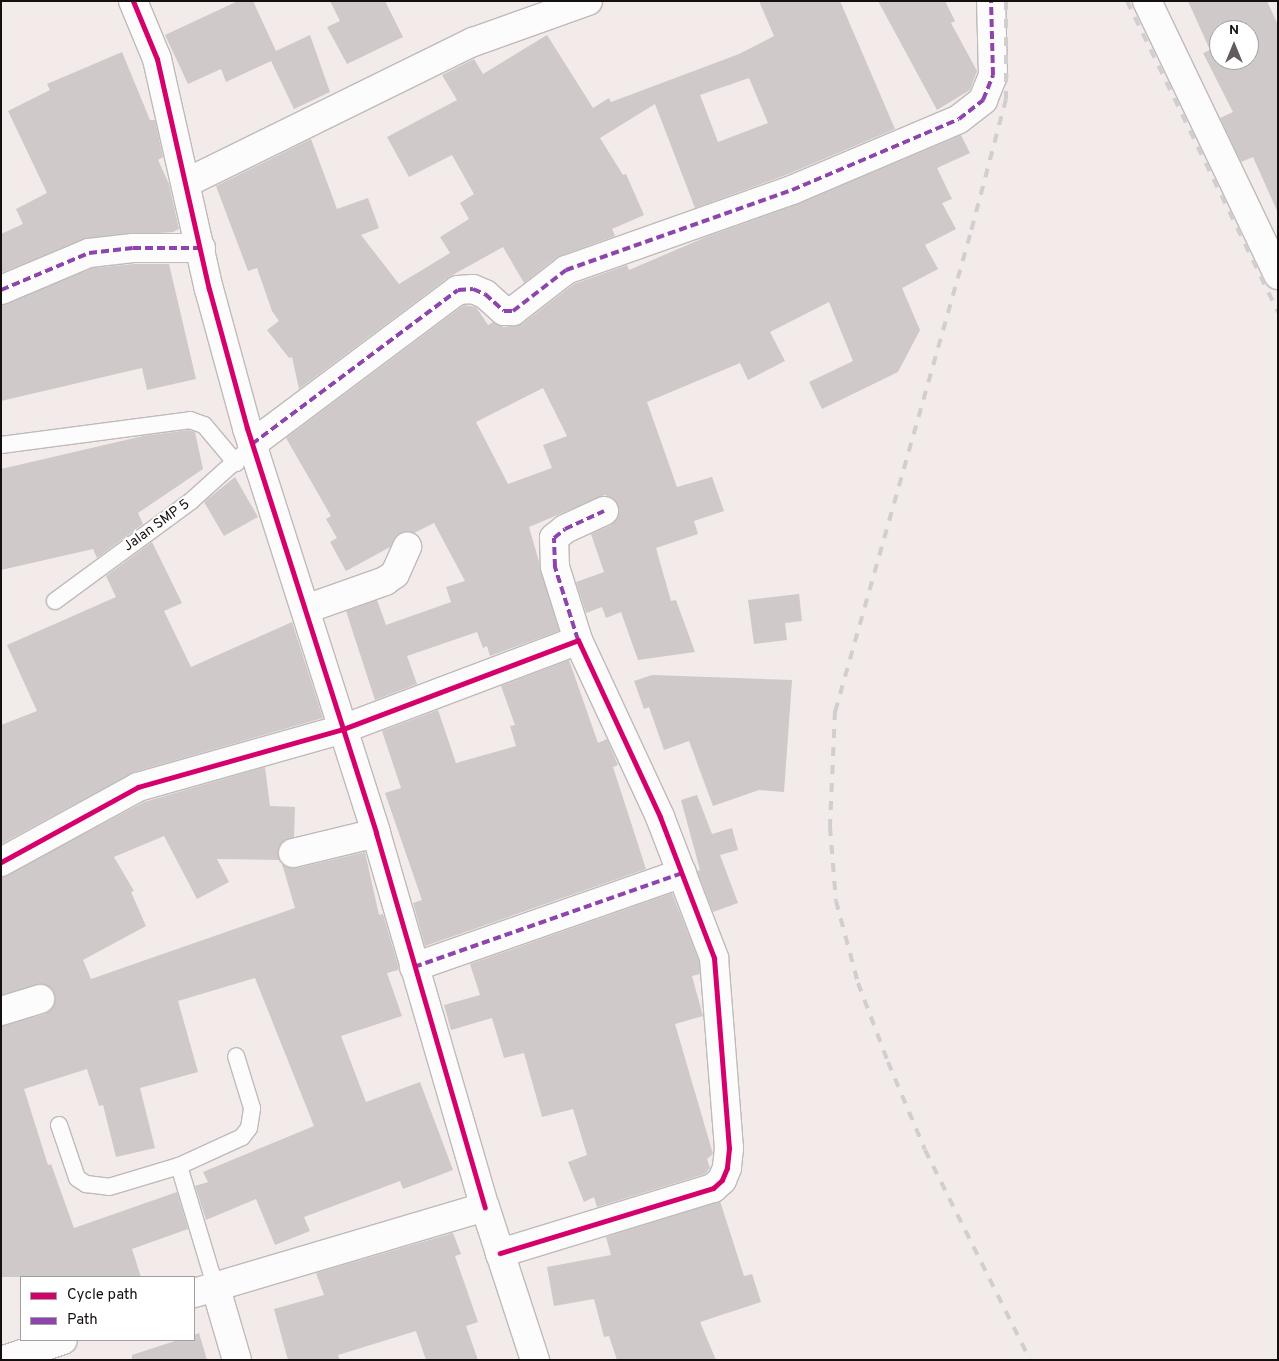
<!DOCTYPE html>
<html>
<head>
<meta charset="utf-8">
<style>
	body { margin:0 }
	#map { position:relative; width:1279px; height:1361px; overflow:hidden; background:#f3eaea; font-family:Overpass,sans-serif }
	div>[style] { position:absolute }
	[style*='--x'] { left:calc(var(--x)*1px); top:calc(var(--y)*1px); width:calc(var(--w)*1px); rotate:calc(var(--a)*1deg) }
	.building>* { inset:0; background:#d0c9c9 }
	.roads { filter:drop-shadow(1px 0 #c0baba) drop-shadow(-1px 0 #c0baba) drop-shadow(0 1px #c0baba) drop-shadow(0 -1px #c0baba) }
	.lane>* { height:16px; margin:-8px; padding:0 8px; transform-origin:8px; border-radius:8px; background:#fdfcfc }
	.street>* { height:28px; margin:-14px; padding:0 14px; transform-origin:14px; border-radius:14px; background:#fdfcfc }
	.rail>* { height:4px; margin-top:-2px; transform-origin:0; background:repeating-linear-gradient(90deg,#d0cece 0 9px,transparent 0 18px) }
	.quiet>* { height:4px; margin-top:-2px; transform-origin:0; background:repeating-linear-gradient(90deg,#8e44ad 0 8px,transparent 0 12px) }
	.cycleway>* { height:5px; margin:-2.5px; padding:0 2.5px; transform-origin:2.5px; border-radius:2.5px; background:#d6006c }
	span { translate:-50% -50%; white-space:nowrap; text-align:center; line-height:1.15; -webkit-text-stroke:4px #fff; paint-order:stroke }
	.street-label { font-size:14px; color:#150f0f }
	.frame { position:absolute; inset:0; border:2px solid #150f0f; pointer-events:none }
	.legend { position:absolute; left:20px; top:1276px; width:175px; height:65px; box-sizing:border-box; background:#fff; border:1px solid #a19f9f; margin:0; padding:6px 9px; list-style:none; font-size:15px; color:#150f0f }
	.legend li { display:flex; align-items:center; gap:10px; height:25px }
	.legend b { width:25px; border:1px solid #a19f9f }
	.north { position:absolute; left:1209px; top:20px; width:50px; height:50px; box-sizing:border-box; background:#fff; border:1px solid #a19f9f; border-radius:50%; rotate:0deg; font-size:14px; font-weight:700; line-height:20px; text-align:center; color:#150f0f }
	.north::after { content:''; display:block; margin:auto; width:18px; height:22px; background:#635c5c; clip-path:polygon(50% 0,100% 100%,50% 72%,0 100%) }
</style>
</head>
<body>
<div id="map">
	<div class="building">
		<i style="clip-path:polygon(238px 1px,253px 1px,276px 51px,310px 35px,330px 92px,294px 109px,271px 61px,226px 82px,221px 69px,188px 84px,165px 35px)"></i>
		<i style="clip-path:polygon(330px 1px,385px 1px,403px 37px,347px 64px,327px 27px,340px 21px)"></i>
		<i style="clip-path:polygon(evenodd,759px 1px,840px 1px,895px 129px,786px 175px,695px 208px,655px 104px,600px 138px,623px 175px,626px 174px,644px 215px,612px 229px,615px 236px,557px 257px,524px 283px,503px 247px,449px 277px,299px 389px,292px 357px,289px 358px,267px 330px,279px 321px,272px 311px,257px 268px,248px 271px,216px 186px,311px 139px,337px 209px,368px 198px,379px 228px,361px 235px,399px 284px,450px 253px,440px 237px,469px 219px,460px 203px,474px 194px,452px 155px,409px 177px,387px 137px,457px 100px,442px 75px,474px 59px,483px 74px,547px 35px,593px 108px,609px 98px,611px 102px,739px 54px,774px 36px,759px 1px,749px 78px,768px 123px,718px 142px,700px 95px,749px 78px)"></i>
		<i style="clip-path:polygon(878px 1px,945px 1px,955px 21px,951px 23px,977px 71px,970px 90px,937px 110px)"></i>
		<i style="clip-path:polygon(evenodd,1188px 1px,1267px 1px,1278px 25px,1278px 213px,1253px 157px,1241px 162px,1222px 122px,1220px 118px,1233px 112px,1203px 53px,1210px 50px,1188px 1px,1219px 30px,1249px 30px,1249px 60px,1219px 60px,1219px 30px)"></i>
		<i style="clip-path:polygon(122px 52px,150px 120px,155px 120px,163px 157px,158px 160px,169px 184px,179px 229px,173px 232px,87px 238px,1px 273px,1px 234px,23px 224px,16px 209px,47px 193px,8px 111px,50px 90px,47px 84px)"></i>
		<i style="clip-path:polygon(evenodd,961px 135px,970px 153px,937px 168px,952px 199px,942px 203px,956px 229px,925px 245px,938px 269px,902px 288px,920px 330px,898px 372px,822px 409px,809px 382px,853px 361px,829px 302px,770px 332px,785px 361px,748px 380px,740px 363px,647px 402px,677px 487px,712px 477px,724px 511px,694px 521px,698px 534px,656px 548px,671px 601px,676px 600px,695px 652px,638px 660px,621px 612px,606px 618px,602px 607px,586px 613px,576px 582px,604px 572px,591px 534px,611px 525px,619px 513px,613px 499px,605px 495px,529px 527px,559px 631px,490px 656px,487px 646px,483px 648px,477px 632px,407px 656px,417px 684px,375px 700px,346px 611px,377px 600px,386px 625px,451px 602px,446px 587px,465px 581px,434px 523px,414px 533px,398px 534px,390px 547px,346px 571px,330px 542px,337px 538px,326px 519px,331px 516px,286px 438px,464px 305px,476px 307px,488px 325px,493px 322px,504px 327px,522px 324px,574px 284px,627px 265px,629px 270px,706px 237px,798px 204px,961px 135px,543px 388px,567px 436px,543px 445px,552px 468px,508px 484px,476px 422px,543px 388px)"></i>
		<i style="clip-path:polygon(134px 264px,169px 264px,196px 379px,147px 390px,142px 368px,1px 401px,1px 305px,93px 268px)"></i>
		<i style="clip-path:polygon(189px 430px,195px 432px,203px 469px,138px 513px,143px 524px,97px 558px,93px 549px,1px 570px,1px 469px,143px 436px)"></i>
		<i style="clip-path:polygon(235px 477px,258px 517px,224px 536px,204px 502px)"></i>
		<i style="clip-path:polygon(152px 542px,182px 603px,164px 611px,191px 667px,292px 622px,323px 718px,134px 772px,1px 844px,1px 725px,37px 711px,7px 645px,116px 597px,106px 576px)"></i>
		<i style="clip-path:polygon(799px 594px,802px 621px,785px 623px,787px 640px,754px 644px,748px 600px)"></i>
		<i style="clip-path:polygon(569px 660px,598px 743px,607px 739px,618px 765px,613px 767px,646px 869px,425px 946px,413px 903px,422px 900px,385px 793px,401px 788px,382px 731px,438px 710px,456px 763px,516px 746px,510px 726px,515px 725px,501px 686px)"></i>
		<i style="clip-path:polygon(652px 675px,792px 680px,784px 792px,759px 790px,713px 806px,689px 741px,664px 750px,649px 707px,644px 709px,634px 681px)"></i>
		<i style="clip-path:polygon(265px 767px,270px 806px,295px 807px,294px 837px,282px 842px,278px 849px,280px 860px,217px 859px,229px 882px,197px 899px,164px 836px,114px 857px,134px 891px,131px 892px,146px 926px,83px 960px,91px 979px,295px 908px,282px 864px,297px 868px,365px 852px,379px 915px,383px 914px,398px 965px,398px 970px,387px 973px,402px 1016px,341px 1036px,366px 1102px,420px 1082px,453px 1170px,403px 1189px,400px 1181px,304px 1217px,310px 1231px,275px 1245px,256px 1199px,206px 1220px,195px 1186px,208px 1182px,203px 1172px,314px 1126px,255px 978px,178px 1001px,198px 1072px,140px 1088px,155px 1148px,116px 1157px,103px 1105px,99px 1106px,87px 1069px,24px 1089px,48px 1165px,51px 1164px,74px 1228px,177px 1192px,188px 1229px,132px 1249px,141px 1277px,1px 1277px,1px 1026px,45px 1014px,55px 1002px,51px 988px,43px 984px,1px 995px,1px 878px,144px 802px)"></i>
		<i style="clip-path:polygon(697px 795px,712px 834px,732px 828px,738px 850px,720px 855px,738px 903px,713px 912px,697px 871px,700px 870px,681px 800px)"></i>
		<i style="clip-path:polygon(672px 893px,699px 961px,700px 974px,692px 976px,703px 1016px,675px 1024px,713px 1154px,707px 1159px,710px 1168px,705px 1174px,597px 1207px,594px 1197px,584px 1202px,568px 1162px,587px 1155px,573px 1109px,542px 1117px,524px 1053px,504px 1058px,492px 1018px,451px 1030px,444px 1005px,480px 995px,470px 964px)"></i>
		<i style="clip-path:polygon(720px 1201px,744px 1276px,752px 1274px,761px 1302px,700px 1322px,716px 1360px,617px 1360px,609px 1336px,604px 1337px,594px 1299px,554px 1306px,547px 1267px,611px 1255px,606px 1237px)"></i>
		<i style="clip-path:polygon(453px 1233px,461px 1254px,455px 1256px,478px 1322px,466px 1326px,478px 1360px,426px 1360px,416px 1331px,338px 1355px,340px 1360px,288px 1360px,274px 1309px,324px 1295px,316px 1273px)"></i>
		<i style="clip-path:polygon(199px 1333px,207px 1360px,132px 1360px,132px 1355px,178px 1340px,194px 1340px,194px 1335px)"></i>
	</div>
	<div class="roads">
		<div class="lane">
			<i style="--x:1;--y:445;--w:191;--a:-7.5"></i>
			<i style="--x:190;--y:420;--w:15;--a:20"></i>
			<i style="--x:204;--y:425;--w:50;--a:49.9"></i>
			<i style="--x:55;--y:601;--w:169;--a:-36.3"></i>
			<i style="--x:191;--y:501;--w:69;--a:-42"></i>
			<i style="--x:59;--y:1125;--w:56;--a:71.2"></i>
			<i style="--x:77;--y:1178;--w:11;--a:34"></i>
			<i style="--x:86;--y:1184;--w:23;--a:7"></i>
			<i style="--x:109;--y:1187;--w:73;--a:-16.7"></i>
			<i style="--x:179;--y:1166;--w:69;--a:-24.7"></i>
			<i style="--x:242;--y:1137;--w:11;--a:-52"></i>
			<i style="--x:249;--y:1128;--w:20;--a:-81"></i>
			<i style="--x:252;--y:1108;--w:54;--a:-107.1"></i>
			<i style="--x:179;--y:1166;--w:124;--a:73.2"></i>
		</div>
		<div class="street">
			<i style="--x:133;--y:1;--w:63;--a:67.5"></i>
			<i style="--x:157;--y:59;--w:236;--a:77.3"></i>
			<i style="--x:209;--y:289;--w:144;--a:74.7"></i>
			<i style="--x:247;--y:428;--w:425;--a:72.3"></i>
			<i style="--x:376;--y:833;--w:390;--a:73.8"></i>
			<i style="--x:1147;--y:1;--w:304;--a:64.4"></i>
			<i style="--x:186;--y:183;--w:320;--a:-26.2"></i>
			<i style="--x:473;--y:42;--w:122;--a:-19.6"></i>
			<i style="--x:1;--y:290;--w:95;--a:-22.8"></i>
			<i style="--x:89;--y:253;--w:44;--a:-6.5"></i>
			<i style="--x:133;--y:248;--w:68;--a:0"></i>
			<i style="--x:252;--y:444;--w:257;--a:-36.8"></i>
			<i style="--x:458;--y:290;--w:15;--a:-4"></i>
			<i style="--x:473;--y:289;--w:13;--a:23"></i>
			<i style="--x:485;--y:294;--w:25;--a:42"></i>
			<i style="--x:504;--y:311;--w:9;--a:0"></i>
			<i style="--x:513;--y:311;--w:67;--a:-37.7"></i>
			<i style="--x:566;--y:270;--w:240;--a:-19.5"></i>
			<i style="--x:792;--y:190;--w:181;--a:-23"></i>
			<i style="--x:959;--y:119;--w:31;--a:-38"></i>
			<i style="--x:983;--y:100;--w:27;--a:-68"></i>
			<i style="--x:993;--y:75;--w:74;--a:-91.5"></i>
			<i style="--x:306;--y:609;--w:84;--a:-19.5"></i>
			<i style="--x:385;--y:581;--w:12;--a:-35"></i>
			<i style="--x:395;--y:574;--w:30;--a:-66"></i>
			<i style="--x:578;--y:640;--w:77;--a:-107.5"></i>
			<i style="--x:555;--y:567;--w:29;--a:-92"></i>
			<i style="--x:554;--y:538;--w:14;--a:-39"></i>
			<i style="--x:565;--y:529;--w:43;--a:-24.8"></i>
			<i style="--x:293;--y:853;--w:85;--a:-13.5"></i>
			<i style="--x:1;--y:862;--w:156;--a:-28.7"></i>
			<i style="--x:138;--y:787;--w:213;--a:-15.8"></i>
			<i style="--x:343;--y:729;--w:251;--a:-20.7"></i>
			<i style="--x:578;--y:640;--w:195;--a:65.1"></i>
			<i style="--x:660;--y:817;--w:151;--a:69"></i>
			<i style="--x:714;--y:958;--w:191;--a:85.5"></i>
			<i style="--x:729;--y:1148;--w:20;--a:96"></i>
			<i style="--x:727;--y:1168;--w:13;--a:113"></i>
			<i style="--x:722;--y:1180;--w:12;--a:138"></i>
			<i style="--x:713;--y:1188;--w:223;--a:163"></i>
			<i style="--x:414;--y:967;--w:284;--a:-19.3"></i>
			<i style="--x:1;--y:1011;--w:41;--a:-17.1"></i>
			<i style="--x:215;--y:1285;--w:78;--a:73.7"></i>
			<i style="--x:194;--y:1293;--w:303;--a:-16.5"></i>
			<i style="--x:485;--y:1207;--w:161;--a:71.9"></i>
			<i style="--x:4;--y:1360;--w:62;--a:-18.7"></i>
		</div>
	</div>
	<div class="rail">
		<i style="--x:1006;--y:1;--w:98;--a:90"></i>
		<i style="--x:1006;--y:99;--w:141;--a:104.8"></i>
		<i style="--x:970;--y:235;--w:495;--a:105.8"></i>
		<i style="--x:835;--y:711;--w:116;--a:92.5"></i>
		<i style="--x:830;--y:827;--w:74;--a:85.4"></i>
		<i style="--x:836;--y:901;--w:85;--a:75"></i>
		<i style="--x:858;--y:983;--w:85;--a:69.2"></i>
		<i style="--x:888;--y:1062;--w:95;--a:67.2"></i>
		<i style="--x:925;--y:1150;--w:235;--a:63.4"></i>
		<i style="--x:1127;--y:1;--w:346;--a:64.1"></i>
	</div>
	<div class="quiet">
		<i style="--x:1;--y:290;--w:95;--a:-22.8"></i>
		<i style="--x:89;--y:253;--w:44;--a:-6.5"></i>
		<i style="--x:133;--y:248;--w:68;--a:0"></i>
		<i style="--x:252;--y:444;--w:257;--a:-36.8"></i>
		<i style="--x:458;--y:290;--w:15;--a:-4"></i>
		<i style="--x:473;--y:289;--w:13;--a:23"></i>
		<i style="--x:485;--y:294;--w:25;--a:42"></i>
		<i style="--x:504;--y:311;--w:9;--a:0"></i>
		<i style="--x:513;--y:311;--w:67;--a:-37.7"></i>
		<i style="--x:566;--y:270;--w:240;--a:-19.5"></i>
		<i style="--x:792;--y:190;--w:181;--a:-23"></i>
		<i style="--x:959;--y:119;--w:31;--a:-38"></i>
		<i style="--x:983;--y:100;--w:27;--a:-68"></i>
		<i style="--x:993;--y:75;--w:74;--a:-91.5"></i>
		<i style="--x:578;--y:640;--w:77;--a:-107.5"></i>
		<i style="--x:555;--y:567;--w:29;--a:-92"></i>
		<i style="--x:554;--y:538;--w:14;--a:-39"></i>
		<i style="--x:565;--y:529;--w:43;--a:-24.8"></i>
		<i style="--x:414;--y:967;--w:284;--a:-19.3"></i>
	</div>
	<div class="cycleway">
		<i style="--x:133;--y:1;--w:63;--a:67.5"></i>
		<i style="--x:157;--y:59;--w:236;--a:77.3"></i>
		<i style="--x:209;--y:289;--w:144;--a:74.7"></i>
		<i style="--x:247;--y:428;--w:425;--a:72.3"></i>
		<i style="--x:376;--y:833;--w:390;--a:73.8"></i>
		<i style="--x:1;--y:862;--w:156;--a:-28.7"></i>
		<i style="--x:138;--y:787;--w:213;--a:-15.8"></i>
		<i style="--x:343;--y:729;--w:251;--a:-20.7"></i>
		<i style="--x:578;--y:640;--w:195;--a:65.1"></i>
		<i style="--x:660;--y:817;--w:151;--a:69"></i>
		<i style="--x:714;--y:958;--w:191;--a:85.5"></i>
		<i style="--x:729;--y:1148;--w:20;--a:96"></i>
		<i style="--x:727;--y:1168;--w:13;--a:113"></i>
		<i style="--x:722;--y:1180;--w:12;--a:138"></i>
		<i style="--x:713;--y:1188;--w:223;--a:163"></i>
	</div>
	<div class="street-label">
		<span style="left:157px;top:526px;rotate:-36deg">Jalan SMP 5</span>
	</div>
	<div class="frame"></div>
	<ul class="legend">
	<li><b style="height:6px;background:#d6006c"></b>Cycle path</li>
	<li><b style="height:6px;background:#8e44ad"></b>Path</li>
	</ul>
	<div class="north">N</div>
</div>
</body>
</html>
